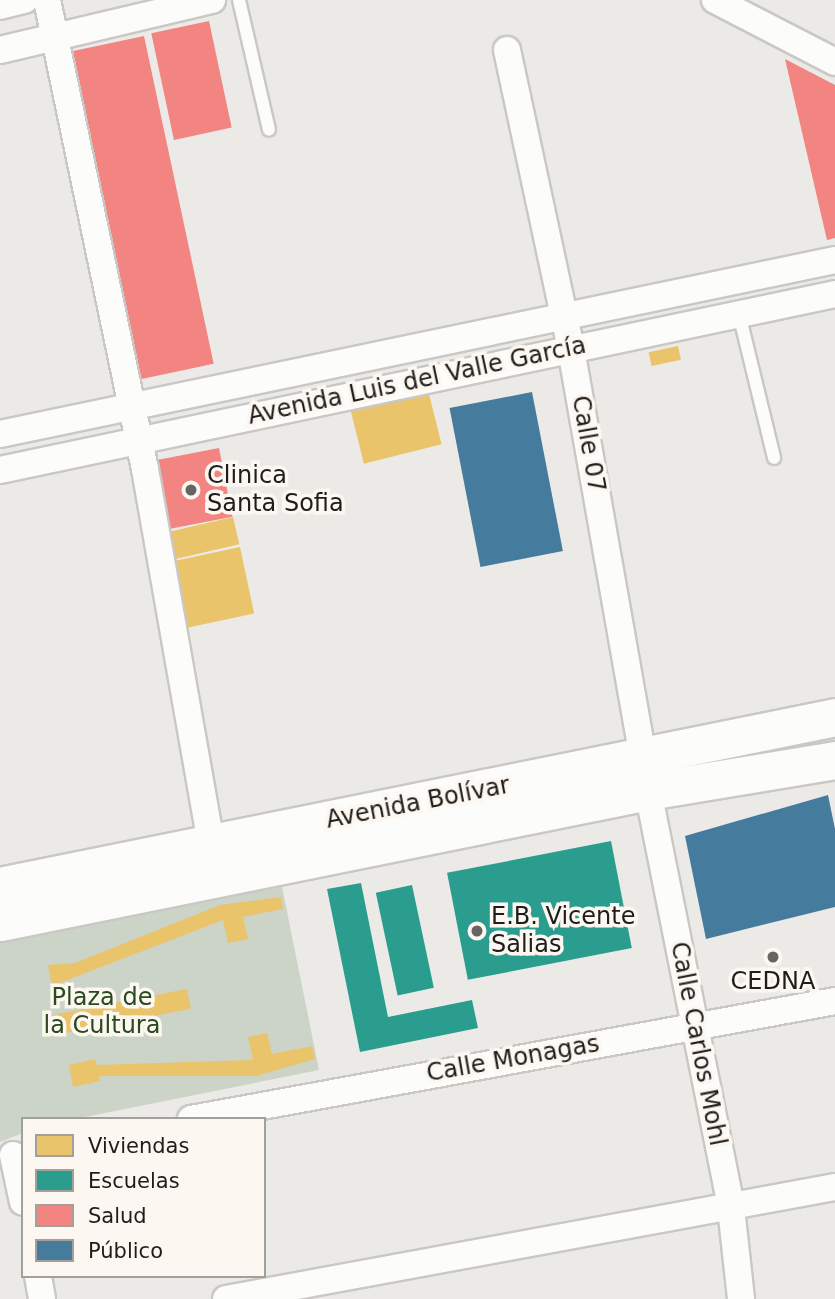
<!DOCTYPE html>
<html>
<head>
<meta charset="utf-8">
<style>
	body { margin:0 }
	#map { position:relative; width:835px; height:1299px; overflow:hidden; background:#eceae7; font-family:"DejaVu Sans",sans-serif }
	div>[style] { position:absolute }
	[style*='--x'] { left:calc(var(--x)*1px); top:calc(var(--y)*1px); width:calc(var(--w)*1px); rotate:calc(var(--a)*1deg) }
	.green>* { inset:0; background:#ccd3c7 }
	.homes>* { inset:0; background:#e9c46a; transform-origin:0 0 }
	.schools>* { inset:0; background:#2a9d8f; transform-origin:0 0 }
	.health>* { inset:0; background:#f28482; transform-origin:0 0 }
	.public>* { inset:0; background:#457b9d; transform-origin:0 0 }
	.roads { filter:drop-shadow(2px 0 #cac8c5) drop-shadow(-2px 0 #cac8c5) drop-shadow(0 2px #cac8c5) drop-shadow(0 -2px #cac8c5) }
	.lane>* { height:12px; margin:-6px; padding:0 6px; transform-origin:6px; border-radius:6px; background:#fcfcfb }
	.street>* { height:26px; margin:-13px; padding:0 13px; transform-origin:13px; border-radius:13px; background:#fcfcfb }
	.secondary>* { height:37px; margin:-18.5px; padding:0 18.5px; transform-origin:18.5px; border-radius:18.5px; background:#fcfcfb }
	.dots>* { width:19px; height:19px; translate:-50% -50%; box-sizing:border-box; border:4px solid #fcf7f1; border-radius:50% }
	span { translate:-50% -50%; white-space:nowrap; text-align:center; line-height:1.15; -webkit-text-stroke:7px #fcf7f1; paint-order:stroke }
	.street-label { font-size:24px; color:#1e1d1b }
	.poi-label { font-size:24px; color:#1e1d1b }
	.left { translate:0 -50%; text-align:left }
	.park-label { font-size:24px; color:#29491e }
	.legend { position:absolute; left:21px; top:1117px; width:245px; height:161px; box-sizing:border-box; background:#fcf7f1; border:2px solid #a3a09b; margin:0; padding:9px 12px; list-style:none; font-size:21px; color:#1e1d1b }
	.legend li { display:flex; align-items:center; gap:14px; height:35px }
	.legend b { width:35px; border:2px solid #a3a09b }
</style>
</head>
<body>
<div id="map">
	<div class="green">
		<i style="clip-path:polygon(280px 877px,319px 1070px,75px 1119px,23px 1119px,23px 1133px,0 1142px,0 931px)"></i>
	</div>
	<div class="homes">
		<i style="left:678px;top:346px;width:14px;height:30px;rotate:78deg"></i>
		<i style="left:428px;top:390px;width:56px;height:80px;rotate:76deg"></i>
		<i style="left:233px;top:517px;width:28px;height:71px;rotate:77deg"></i>
		<i style="left:240px;top:547px;width:68px;height:72px;rotate:78deg"></i>
		<i style="clip-path:polygon(281px 897px,283px 909px,243px 917px,248px 939px,228px 943px,223px 920px,52px 986px,48px 965px,75px 963px,220px 905px)"></i>
		<i style="left:187px;top:989px;width:20px;height:146px;rotate:79deg"></i>
		<i style="clip-path:polygon(267px 1033px,272px 1054px,312px 1046px,315px 1059px,256px 1076px,99px 1076px,100px 1081px,73px 1087px,69px 1065px,95px 1059px,97px 1065px,253px 1060px,248px 1037px)"></i>
	</div>
	<div class="schools">
		<i style="left:611px;top:841px;width:109px;height:167px;rotate:79deg"></i>
		<i style="clip-path:polygon(361px 883px,388px 1017px,472px 1000px,478px 1028px,360px 1052px,327px 889px)"></i>
		<i style="left:412px;top:885px;width:105px;height:37px;rotate:78deg"></i>
	</div>
	<div class="health">
		<i style="left:209px;top:21px;width:109px;height:59px;rotate:78deg"></i>
		<i style="left:144px;top:36px;width:335px;height:82px;rotate:78deg"></i>
		<i style="clip-path:polygon(785px 59px,835px 85px,835px 238px,827px 240px)"></i>
		<i style="left:219px;top:448px;width:70px;height:71px;rotate:79deg"></i>
	</div>
	<div class="public">
		<i style="left:532px;top:392px;width:162px;height:84px;rotate:79deg"></i>
		<i style="clip-path:polygon(828px 795px,835px 829px,835px 907px,706px 939px,685px 836px)"></i>
	</div>
	<div class="roads">
		<div class="lane">
			<i style="--x:239;--y:0;--w:133;--a:77"></i>
			<i style="--x:740;--y:318;--w:144;--a:76.3"></i>
		</div>
		<div class="street">
			<i style="--x:47;--y:0;--w:479;--a:78.2"></i>
			<i style="--x:145;--y:469;--w:381;--a:80"></i>
			<i style="--x:715;--y:0;--w:135;--a:27.3"></i>
			<i style="--x:0;--y:6;--w:25;--a:-14"></i>
			<i style="--x:0;--y:50;--w:218;--a:-13.3"></i>
			<i style="--x:507;--y:50;--w:306;--a:77.9"></i>
			<i style="--x:571;--y:349;--w:414;--a:80"></i>
			<i style="--x:0;--y:434;--w:853;--a:-11.77"></i>
			<i style="--x:0;--y:470;--w:853;--a:-11.9"></i>
			<i style="--x:648;--y:791;--w:425;--a:78.7"></i>
			<i style="--x:731;--y:1208;--w:92;--a:83.7"></i>
			<i style="--x:191;--y:1119;--w:655;--a:-10.38"></i>
			<i style="--x:13;--y:1155;--w:48;--a:78"></i>
			<i style="--x:38;--y:1276;--w:23;--a:80"></i>
			<i style="--x:226;--y:1299;--w:619;--a:-10.42"></i>
		</div>
		<div class="secondary">
			<i style="--x:0;--y:886;--w:852;--a:-11.44"></i>
			<i style="--x:0;--y:922;--w:661;--a:-11.43"></i>
			<i style="--x:648;--y:791;--w:190;--a:-9.4"></i>
		</div>
	</div>
	<div class="dots">
		<i style="left:191px;top:490px;background:#666562"></i>
		<i style="left:477px;top:931px;background:#666562"></i>
		<i style="left:773px;top:957px;background:#666562"></i>
	</div>
	<div class="street-label">
		<span style="left:417px;top:381px;rotate:-12deg">Avenida Luis del Valle García</span>
		<span style="left:588px;top:444px;rotate:80deg">Calle 07</span>
		<span style="left:418px;top:803px;rotate:-11deg">Avenida Bolívar</span>
		<span style="left:698px;top:1044px;rotate:79deg">Calle Carlos Mohl</span>
		<span style="left:513px;top:1059px;rotate:-10deg">Calle Monagas</span>
	</div>
	<div class="poi-label">
		<span class="left" style="left:207px;top:490px">Clinica<br>Santa Sofia</span>
		<span class="left" style="left:491px;top:931px">E.B. Vicente<br>Salias</span>
		<span style="left:773px;top:982px">CEDNA</span>
	</div>
	<div class="park-label">
		<span style="left:102px;top:1012px">Plaza de<br>la Cultura</span>
	</div>
	<ul class="legend">
	<li><b style="height:19px;background:#e9c46a"></b>Viviendas</li>
	<li><b style="height:19px;background:#2a9d8f"></b>Escuelas</li>
	<li><b style="height:19px;background:#f28482"></b>Salud</li>
	<li><b style="height:19px;background:#457b9d"></b>Público</li>
	</ul>
</div>
</body>
</html>
